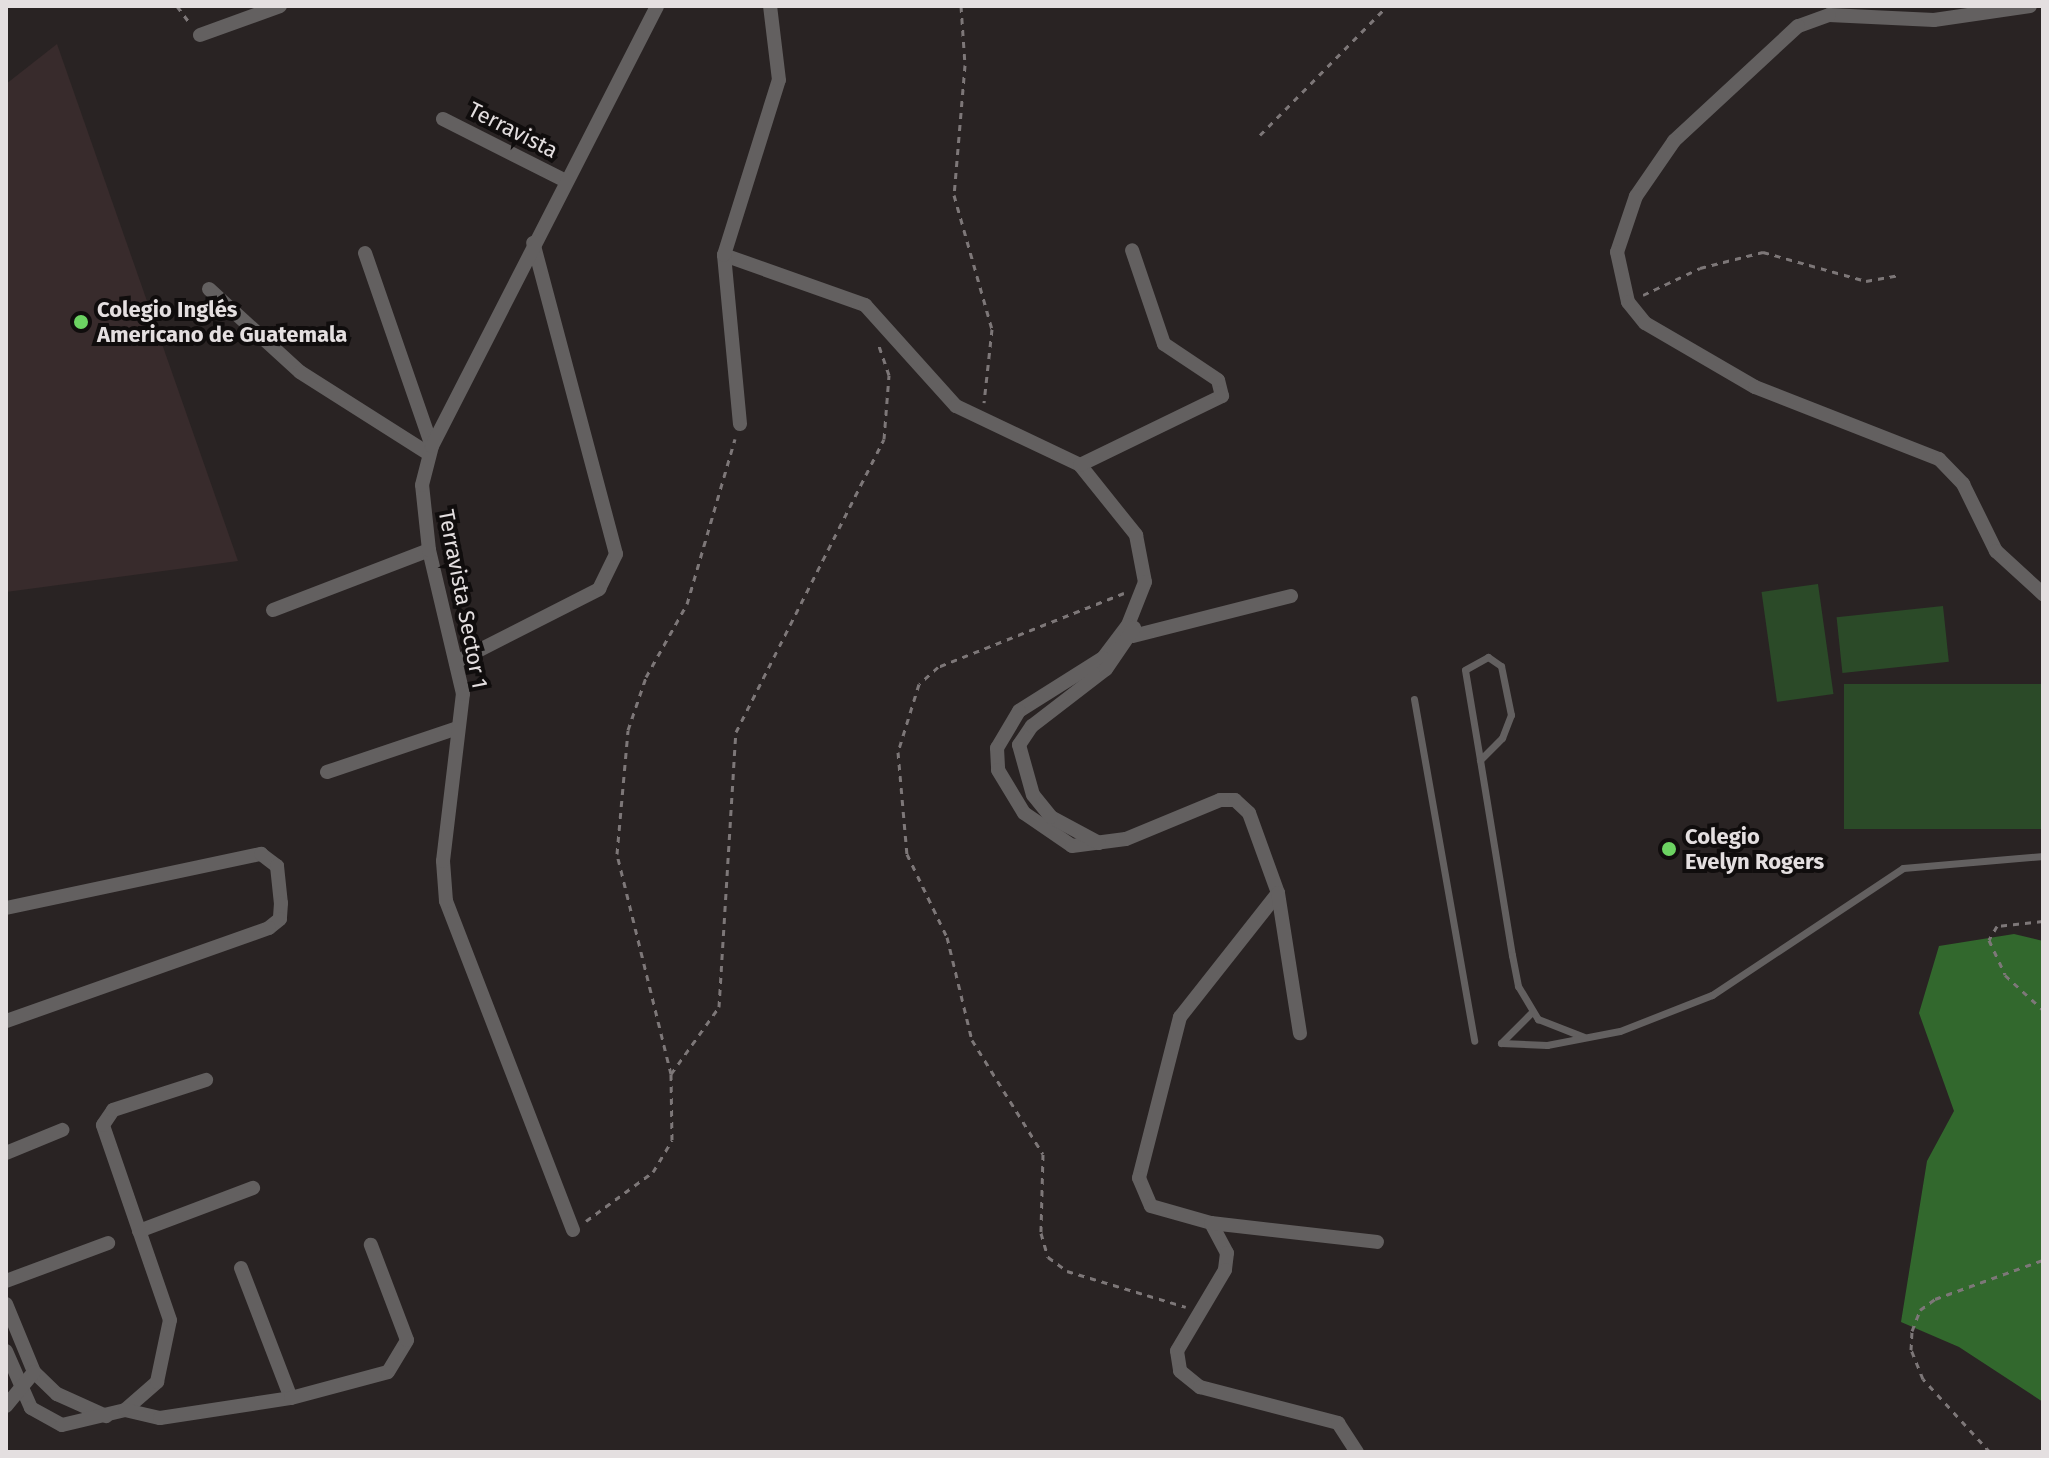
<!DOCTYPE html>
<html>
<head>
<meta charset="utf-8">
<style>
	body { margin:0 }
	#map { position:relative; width:2049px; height:1458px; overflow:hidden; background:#292323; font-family:"Fira Sans",sans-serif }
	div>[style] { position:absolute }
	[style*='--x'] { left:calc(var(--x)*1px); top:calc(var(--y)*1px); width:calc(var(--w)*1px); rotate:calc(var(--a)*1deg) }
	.built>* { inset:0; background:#382b2c }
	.green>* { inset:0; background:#2b4a28; transform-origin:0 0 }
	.forest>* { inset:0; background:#32682d }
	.path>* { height:3px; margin-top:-1.5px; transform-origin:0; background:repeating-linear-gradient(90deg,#7d7778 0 6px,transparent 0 12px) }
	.lane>* { height:7px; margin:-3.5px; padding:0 3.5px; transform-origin:3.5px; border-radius:3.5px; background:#636060 }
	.street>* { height:14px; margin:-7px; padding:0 7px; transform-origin:7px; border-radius:7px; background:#636060 }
	.dots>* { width:22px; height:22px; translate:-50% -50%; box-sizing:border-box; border:4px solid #100d0d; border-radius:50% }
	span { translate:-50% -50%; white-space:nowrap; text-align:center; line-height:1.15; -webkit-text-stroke:8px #100d0d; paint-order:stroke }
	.street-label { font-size:22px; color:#e4dfe0 }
	.poi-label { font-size:22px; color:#e4dfe0; font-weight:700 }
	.left { translate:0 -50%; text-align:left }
	.frame { position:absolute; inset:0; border:8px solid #e4dfe0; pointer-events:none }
</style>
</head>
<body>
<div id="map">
	<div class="built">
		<i style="clip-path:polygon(57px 44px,238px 561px,6px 592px,6px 84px)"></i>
	</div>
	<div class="green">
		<i style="left:1818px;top:584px;width:111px;height:57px;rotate:82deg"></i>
		<i style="left:1943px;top:606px;width:56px;height:107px;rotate:84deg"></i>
		<i style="left:2043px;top:684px;width:145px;height:199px;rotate:90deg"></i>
	</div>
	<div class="forest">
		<i style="clip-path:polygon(2014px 934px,2043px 941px,2043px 1402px,1959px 1347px,1901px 1322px,1927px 1161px,1954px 1111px,1919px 1013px,1939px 946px)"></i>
	</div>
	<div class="path">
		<i style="--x:177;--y:6;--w:20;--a:53"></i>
		<i style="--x:961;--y:6;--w:59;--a:86.1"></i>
		<i style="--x:965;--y:65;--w:130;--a:94.8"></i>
		<i style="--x:954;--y:195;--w:139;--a:74.2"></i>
		<i style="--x:992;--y:329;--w:74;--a:96.2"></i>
		<i style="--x:1260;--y:135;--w:181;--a:-45.4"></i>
		<i style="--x:1643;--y:295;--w:63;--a:-25.3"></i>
		<i style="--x:1700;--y:268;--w:65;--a:-14.3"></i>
		<i style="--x:1763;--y:252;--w:107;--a:15.7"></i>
		<i style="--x:1866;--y:281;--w:34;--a:-10"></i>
		<i style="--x:1124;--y:593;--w:200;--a:158.3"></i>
		<i style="--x:938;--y:667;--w:25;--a:138"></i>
		<i style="--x:919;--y:684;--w:71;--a:107.2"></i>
		<i style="--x:898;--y:752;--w:102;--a:85"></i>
		<i style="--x:907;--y:854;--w:92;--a:64.3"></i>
		<i style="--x:947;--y:937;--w:106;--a:76.4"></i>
		<i style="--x:972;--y:1040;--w:134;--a:58.1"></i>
		<i style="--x:1043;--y:1154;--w:79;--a:91.5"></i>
		<i style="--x:1041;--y:1233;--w:25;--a:74"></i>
		<i style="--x:1048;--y:1257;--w:24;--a:36"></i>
		<i style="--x:1067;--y:1271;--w:124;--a:16.8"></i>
		<i style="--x:2043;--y:921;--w:46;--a:173.8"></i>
		<i style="--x:1997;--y:926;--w:16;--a:120"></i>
		<i style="--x:1989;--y:940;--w:38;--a:65"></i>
		<i style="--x:2005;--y:975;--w:52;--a:42.6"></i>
		<i style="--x:671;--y:1074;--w:82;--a:-54.4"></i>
		<i style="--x:719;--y:1007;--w:276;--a:-86.5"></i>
		<i style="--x:736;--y:732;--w:328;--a:-63.2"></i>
		<i style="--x:884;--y:439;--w:64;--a:-85.5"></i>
		<i style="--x:889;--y:375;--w:34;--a:-109"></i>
		<i style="--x:586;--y:1221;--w:83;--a:-36.2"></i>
		<i style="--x:653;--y:1172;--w:37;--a:-59"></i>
		<i style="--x:672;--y:1140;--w:66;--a:-90.9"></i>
		<i style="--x:671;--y:1074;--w:227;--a:-103.8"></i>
		<i style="--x:617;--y:854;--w:124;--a:-84.9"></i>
		<i style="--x:628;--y:730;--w:56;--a:-71.2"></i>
		<i style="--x:646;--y:677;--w:84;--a:-60.7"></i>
		<i style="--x:687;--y:604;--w:172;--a:-73.8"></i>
		<i style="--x:1990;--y:1452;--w:99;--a:-132.5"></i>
		<i style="--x:1923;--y:1379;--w:31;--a:-112"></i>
		<i style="--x:1911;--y:1350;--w:19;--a:-87"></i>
		<i style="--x:1912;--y:1331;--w:22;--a:-69"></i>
		<i style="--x:1920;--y:1310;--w:19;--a:-36"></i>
		<i style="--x:1935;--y:1299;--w:115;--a:-19.9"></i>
	</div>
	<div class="lane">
		<i style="--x:1414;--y:699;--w:347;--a:80"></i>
		<i style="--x:1480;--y:760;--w:31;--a:-45"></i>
		<i style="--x:1502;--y:738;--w:25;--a:-69"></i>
		<i style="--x:1511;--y:715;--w:50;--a:-101.5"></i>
		<i style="--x:1501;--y:666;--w:16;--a:-145"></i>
		<i style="--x:1488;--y:657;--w:26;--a:151"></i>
		<i style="--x:1465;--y:670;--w:91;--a:80.5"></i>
		<i style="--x:1480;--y:760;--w:198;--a:80.7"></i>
		<i style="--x:1512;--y:955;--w:32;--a:79"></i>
		<i style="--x:1518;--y:986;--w:39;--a:59"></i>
		<i style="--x:1538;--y:1019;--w:49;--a:21.4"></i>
		<i style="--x:1501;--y:1043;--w:46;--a:2.5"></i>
		<i style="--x:1547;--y:1045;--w:74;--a:-10.9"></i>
		<i style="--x:1620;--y:1031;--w:99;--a:-21.4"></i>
		<i style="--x:1712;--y:995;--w:229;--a:-33.6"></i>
		<i style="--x:1903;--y:868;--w:141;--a:-4.9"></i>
		<i style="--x:1501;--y:1043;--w:42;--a:-45"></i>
	</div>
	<div class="street">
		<i style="--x:2030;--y:6;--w:97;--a:171.7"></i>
		<i style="--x:1934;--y:20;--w:105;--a:-177.3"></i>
		<i style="--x:1829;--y:15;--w:33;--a:160"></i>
		<i style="--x:1798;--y:26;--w:169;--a:137.2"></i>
		<i style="--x:1674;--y:141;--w:67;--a:124.6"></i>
		<i style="--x:1636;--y:196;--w:59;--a:108.7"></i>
		<i style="--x:1617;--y:252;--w:51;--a:77.6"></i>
		<i style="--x:1628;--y:302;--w:27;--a:51"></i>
		<i style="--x:1645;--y:323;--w:127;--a:30.2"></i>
		<i style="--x:1755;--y:387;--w:198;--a:21.4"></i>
		<i style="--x:1939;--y:459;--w:35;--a:46"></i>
		<i style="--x:1963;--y:484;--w:75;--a:63.8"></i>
		<i style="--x:1996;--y:551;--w:64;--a:42.5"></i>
		<i style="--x:200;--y:35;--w:85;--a:-19.9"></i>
		<i style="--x:443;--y:119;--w:136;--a:26.8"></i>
		<i style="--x:365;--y:253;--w:204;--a:70.9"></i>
		<i style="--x:724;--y:255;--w:150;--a:19.5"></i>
		<i style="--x:865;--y:305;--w:136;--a:48"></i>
		<i style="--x:956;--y:406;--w:137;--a:25.4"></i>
		<i style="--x:1080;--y:465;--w:90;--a:51.3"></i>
		<i style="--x:1136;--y:535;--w:48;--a:79.2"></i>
		<i style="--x:1145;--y:582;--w:46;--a:111.6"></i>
		<i style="--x:1128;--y:625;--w:41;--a:127.1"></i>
		<i style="--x:1103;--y:658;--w:99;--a:147.8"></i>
		<i style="--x:1019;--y:711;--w:43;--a:120.7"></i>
		<i style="--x:997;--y:748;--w:22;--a:87"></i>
		<i style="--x:998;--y:770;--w:50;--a:58.8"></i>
		<i style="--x:1024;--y:813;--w:58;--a:34.5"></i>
		<i style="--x:1072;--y:846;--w:54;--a:-7.4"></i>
		<i style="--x:1126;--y:839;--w:102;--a:-22.5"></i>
		<i style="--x:1220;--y:800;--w:15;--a:0"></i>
		<i style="--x:1235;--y:800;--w:19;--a:43"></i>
		<i style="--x:1249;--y:813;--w:85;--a:70.1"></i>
		<i style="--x:1278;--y:893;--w:158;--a:128.3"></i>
		<i style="--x:1180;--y:1017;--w:166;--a:104.3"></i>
		<i style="--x:1139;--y:1178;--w:30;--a:67"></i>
		<i style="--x:1151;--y:1206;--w:62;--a:15.8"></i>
		<i style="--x:1211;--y:1223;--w:34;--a:62"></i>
		<i style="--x:1227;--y:1253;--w:17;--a:97"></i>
		<i style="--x:1225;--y:1270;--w:94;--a:120.7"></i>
		<i style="--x:1177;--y:1351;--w:20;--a:81"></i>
		<i style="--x:1180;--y:1371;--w:26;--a:39"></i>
		<i style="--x:1200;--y:1387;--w:143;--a:14.6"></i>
		<i style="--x:1338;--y:1423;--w:35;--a:57"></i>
		<i style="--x:209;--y:289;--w:123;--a:42.4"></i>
		<i style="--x:300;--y:372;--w:153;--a:32.4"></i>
		<i style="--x:740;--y:424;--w:170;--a:-95.4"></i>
		<i style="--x:724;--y:255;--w:183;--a:-72.6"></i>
		<i style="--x:779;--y:80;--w:75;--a:-96.9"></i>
		<i style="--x:1080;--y:465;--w:158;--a:-25.9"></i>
		<i style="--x:1222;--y:396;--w:16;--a:-104"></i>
		<i style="--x:1218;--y:380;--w:65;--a:-146.3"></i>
		<i style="--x:1164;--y:344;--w:99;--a:-108.8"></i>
		<i style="--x:273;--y:610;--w:167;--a:-21"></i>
		<i style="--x:1133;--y:636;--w:163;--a:-14.2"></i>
		<i style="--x:456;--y:662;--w:161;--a:-27"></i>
		<i style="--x:599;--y:589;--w:39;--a:-64"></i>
		<i style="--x:616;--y:554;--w:322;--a:-104.9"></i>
		<i style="--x:327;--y:772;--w:135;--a:-18.6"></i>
		<i style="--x:1099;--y:843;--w:55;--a:-151.6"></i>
		<i style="--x:1051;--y:817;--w:28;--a:-129"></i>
		<i style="--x:1033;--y:795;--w:52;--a:-105.6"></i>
		<i style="--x:1019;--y:745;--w:23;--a:-56"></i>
		<i style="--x:1032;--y:726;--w:93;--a:-37.6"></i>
		<i style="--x:1106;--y:669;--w:50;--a:-55.7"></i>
		<i style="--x:1278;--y:893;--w:142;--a:81.1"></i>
		<i style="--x:6;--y:908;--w:261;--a:-12"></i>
		<i style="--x:261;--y:854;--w:20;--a:37"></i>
		<i style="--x:277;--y:866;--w:37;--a:84"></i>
		<i style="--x:281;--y:903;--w:16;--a:94"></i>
		<i style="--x:280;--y:919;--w:14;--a:141"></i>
		<i style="--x:269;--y:928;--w:279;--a:160.5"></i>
		<i style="--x:6;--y:1153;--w:61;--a:-22.3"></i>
		<i style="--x:1211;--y:1223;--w:167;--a:6.5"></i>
		<i style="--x:573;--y:1230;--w:353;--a:-111.1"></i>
		<i style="--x:446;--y:901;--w:40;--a:-94.3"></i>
		<i style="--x:443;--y:861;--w:168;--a:-83.2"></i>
		<i style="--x:463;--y:694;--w:148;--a:-103.3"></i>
		<i style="--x:429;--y:550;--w:65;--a:-96.1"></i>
		<i style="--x:422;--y:485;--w:40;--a:-75.6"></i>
		<i style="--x:432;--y:446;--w:494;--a:-62.9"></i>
		<i style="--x:139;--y:1231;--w:122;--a:-20.7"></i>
		<i style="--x:241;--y:1268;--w:139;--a:69"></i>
		<i style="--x:6;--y:1281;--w:109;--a:-20.4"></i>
		<i style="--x:6;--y:1304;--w:74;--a:67.6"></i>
		<i style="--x:34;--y:1372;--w:32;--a:44"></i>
		<i style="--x:57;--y:1394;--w:54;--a:24.2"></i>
		<i style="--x:6;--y:1351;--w:62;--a:66.3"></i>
		<i style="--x:31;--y:1408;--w:35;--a:29"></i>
		<i style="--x:62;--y:1425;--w:65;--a:-13.4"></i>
		<i style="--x:125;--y:1410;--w:43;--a:-41.2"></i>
		<i style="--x:157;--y:1382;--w:63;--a:-78.2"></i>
		<i style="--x:170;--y:1320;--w:206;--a:-109"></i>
		<i style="--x:103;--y:1125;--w:18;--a:-56"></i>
		<i style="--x:113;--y:1110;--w:98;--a:-17.9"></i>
		<i style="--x:6;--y:1406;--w:44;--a:-50.5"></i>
		<i style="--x:125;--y:1410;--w:36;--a:13"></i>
		<i style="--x:160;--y:1418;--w:133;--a:-8.7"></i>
		<i style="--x:291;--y:1398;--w:100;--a:-15"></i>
		<i style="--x:388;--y:1372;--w:37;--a:-59"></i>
		<i style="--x:407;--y:1340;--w:102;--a:-110.8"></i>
	</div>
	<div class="dots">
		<i style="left:81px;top:322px;background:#6cd362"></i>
		<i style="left:1669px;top:849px;background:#6cd362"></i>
	</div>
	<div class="street-label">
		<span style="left:513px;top:130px;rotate:27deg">Terravista</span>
		<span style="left:463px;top:599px;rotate:79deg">Terravista Sector 1</span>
	</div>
	<div class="poi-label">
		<span class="left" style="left:97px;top:322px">Colegio Inglés<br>Americano de Guatemala</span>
		<span class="left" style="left:1685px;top:849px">Colegio<br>Evelyn Rogers</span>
	</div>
	<div class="frame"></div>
</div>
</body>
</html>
